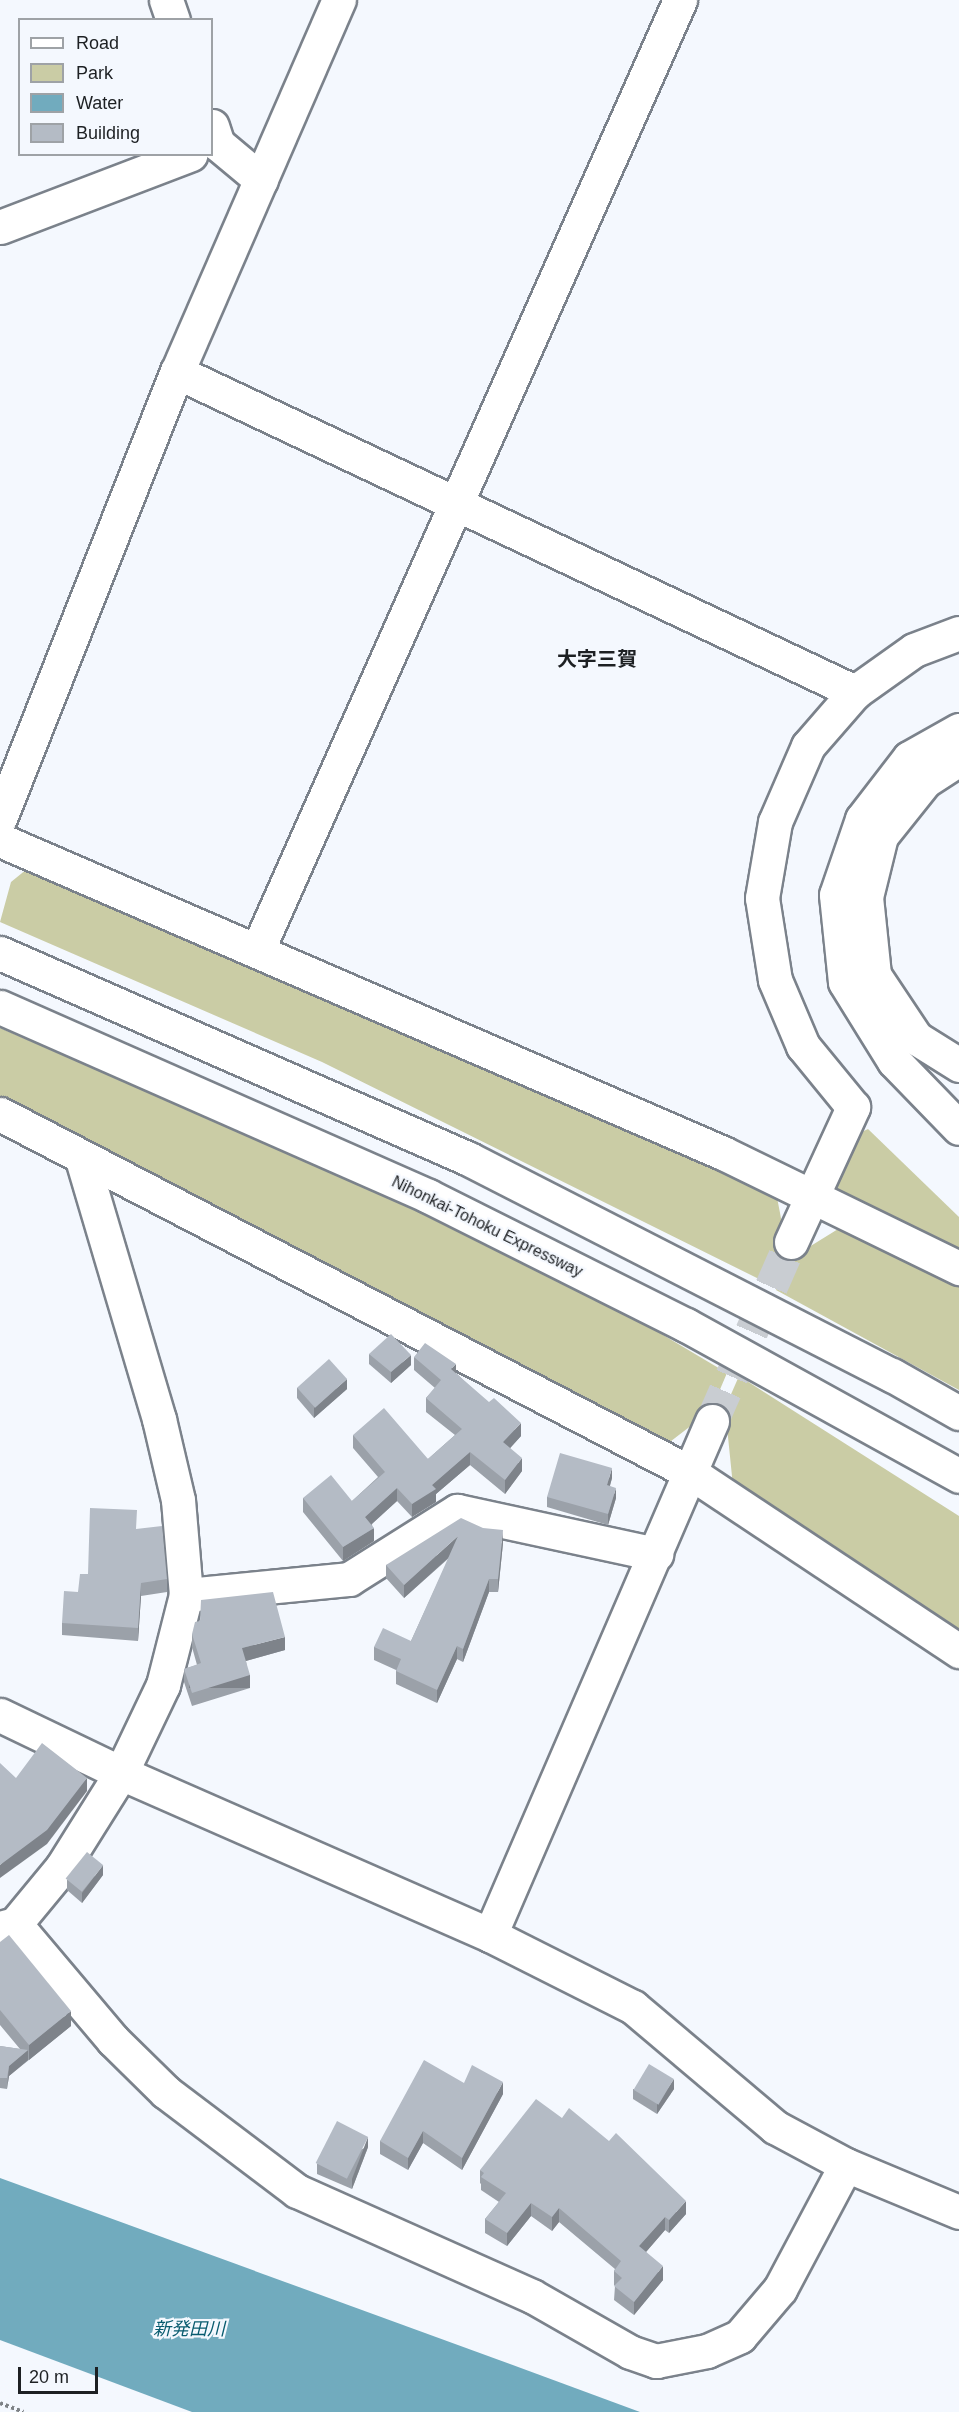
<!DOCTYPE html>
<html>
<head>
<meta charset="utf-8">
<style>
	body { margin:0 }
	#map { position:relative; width:959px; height:2412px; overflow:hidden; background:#f4f8fe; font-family:Helvetica,"Noto Sans JP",sans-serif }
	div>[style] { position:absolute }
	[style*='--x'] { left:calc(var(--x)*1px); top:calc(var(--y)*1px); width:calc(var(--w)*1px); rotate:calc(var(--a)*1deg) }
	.green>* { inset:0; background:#cacca5 }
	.water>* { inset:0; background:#71abbe }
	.minor-tunnel>* { height:33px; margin-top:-16.5px; transform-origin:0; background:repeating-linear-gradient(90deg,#c9cdd2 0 33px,transparent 0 49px) }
	.path>* { height:4px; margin-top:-2px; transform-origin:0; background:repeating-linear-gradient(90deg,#7e8286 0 3px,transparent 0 6px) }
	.roads { filter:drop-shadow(2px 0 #7b828b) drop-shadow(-2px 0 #7b828b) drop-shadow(0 2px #7b828b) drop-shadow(0 -2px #7b828b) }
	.minor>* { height:33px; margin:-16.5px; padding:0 16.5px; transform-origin:16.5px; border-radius:16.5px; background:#fff }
	.highway>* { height:33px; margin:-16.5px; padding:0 16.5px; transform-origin:16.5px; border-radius:16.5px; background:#fff }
	.wall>* { inset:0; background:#9ba1a9 }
	.shaded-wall>* { inset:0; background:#7e838a; transform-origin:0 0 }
	.building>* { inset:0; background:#b4bbc5; transform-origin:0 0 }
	span { translate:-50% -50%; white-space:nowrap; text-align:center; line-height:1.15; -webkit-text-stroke:4.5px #f4f8fe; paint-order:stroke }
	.street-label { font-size:16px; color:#1d2023 }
	.water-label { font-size:18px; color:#085b6f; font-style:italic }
	.quarter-label { font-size:20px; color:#1d2023; font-weight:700 }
	.legend { position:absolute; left:18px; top:18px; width:195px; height:138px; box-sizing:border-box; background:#f4f8fe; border:2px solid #9ea2a6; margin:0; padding:8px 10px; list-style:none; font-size:18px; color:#1d2023 }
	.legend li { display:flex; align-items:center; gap:12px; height:30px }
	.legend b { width:30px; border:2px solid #9ea2a6 }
	.scale { position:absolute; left:18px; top:2367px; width:80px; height:27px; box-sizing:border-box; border:3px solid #1d2023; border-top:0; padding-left:8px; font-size:18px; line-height:21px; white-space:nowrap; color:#1d2023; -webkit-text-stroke:4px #f4f8fe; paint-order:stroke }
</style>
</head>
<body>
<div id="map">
	<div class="green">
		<i style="clip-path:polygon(27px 869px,775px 1187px,786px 1244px,769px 1284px,322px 1062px,0 922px,11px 882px)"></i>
		<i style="clip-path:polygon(0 1028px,356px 1181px,648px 1326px,727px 1373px,707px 1420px,701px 1418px,662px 1448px,0 1108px)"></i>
		<i style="clip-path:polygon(868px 1129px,959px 1217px,959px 1254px,829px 1189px,849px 1138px)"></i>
		<i style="clip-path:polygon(851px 1221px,959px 1274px,959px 1390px,776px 1290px,794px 1247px,801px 1252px)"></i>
		<i style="clip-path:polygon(739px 1376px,959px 1516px,959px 1643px,734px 1496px,727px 1427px,718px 1424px)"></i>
	</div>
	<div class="water">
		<i style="clip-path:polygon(0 2178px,499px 2360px,640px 2412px,192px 2412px,0 2340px)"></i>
	</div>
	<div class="minor-tunnel">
		<i style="--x:712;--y:1421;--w:196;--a:-66.2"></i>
	</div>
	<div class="path">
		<i style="--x:0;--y:2403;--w:25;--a:21"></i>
	</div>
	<div class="roads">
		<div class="minor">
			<i style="--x:166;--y:0;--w:21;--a:71"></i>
			<i style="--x:212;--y:126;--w:19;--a:72"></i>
			<i style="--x:218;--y:144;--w:56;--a:39.9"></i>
			<i style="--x:0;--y:227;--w:204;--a:-20.9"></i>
			<i style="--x:177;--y:372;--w:750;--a:25.27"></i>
			<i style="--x:0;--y:818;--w:480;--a:-68.4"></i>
			<i style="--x:177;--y:372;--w:406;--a:-66.5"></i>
			<i style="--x:0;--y:840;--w:788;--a:23.41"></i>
			<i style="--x:723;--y:1153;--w:263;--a:26"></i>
			<i style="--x:257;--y:951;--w:1041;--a:-66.02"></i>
			<i style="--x:0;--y:1114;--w:779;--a:27.45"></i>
			<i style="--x:691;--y:1473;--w:322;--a:33.6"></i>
			<i style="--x:791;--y:1242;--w:149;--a:-65.3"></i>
			<i style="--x:853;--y:1107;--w:79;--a:-129.3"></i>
			<i style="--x:803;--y:1046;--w:72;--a:-113"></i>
			<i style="--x:775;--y:980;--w:83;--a:-99"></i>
			<i style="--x:762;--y:898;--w:77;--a:-80.3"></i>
			<i style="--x:775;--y:822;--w:83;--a:-66.5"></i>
			<i style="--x:808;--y:746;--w:72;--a:-49"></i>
			<i style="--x:855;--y:692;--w:72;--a:-35.4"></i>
			<i style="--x:914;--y:650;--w:48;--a:-20.7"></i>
			<i style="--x:186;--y:1595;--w:164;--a:-5.6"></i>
			<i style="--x:349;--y:1579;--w:128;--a:-32.2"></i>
			<i style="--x:457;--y:1511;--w:204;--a:12.2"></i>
			<i style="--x:0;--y:1715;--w:134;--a:25.6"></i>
			<i style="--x:121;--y:1773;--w:403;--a:23.7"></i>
			<i style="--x:490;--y:1935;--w:160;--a:26.7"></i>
			<i style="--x:633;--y:2007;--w:186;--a:40.2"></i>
			<i style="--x:775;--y:2127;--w:81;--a:28.2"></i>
			<i style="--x:846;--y:2165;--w:122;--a:22.6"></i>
			<i style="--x:15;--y:1924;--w:152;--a:49.8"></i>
			<i style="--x:113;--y:2040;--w:74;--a:44.5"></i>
			<i style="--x:166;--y:2092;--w:164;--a:37.1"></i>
			<i style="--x:297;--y:2191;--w:257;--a:24.1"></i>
			<i style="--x:532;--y:2296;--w:113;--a:29.7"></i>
			<i style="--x:630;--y:2352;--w:28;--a:19"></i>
			<i style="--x:656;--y:2361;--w:52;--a:-11.1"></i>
			<i style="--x:707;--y:2351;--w:36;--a:-24"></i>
			<i style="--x:740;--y:2336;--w:62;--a:-49.6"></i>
			<i style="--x:780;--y:2289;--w:140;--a:-62"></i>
			<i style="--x:0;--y:1928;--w:16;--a:-15"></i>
			<i style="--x:15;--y:1924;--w:74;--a:-50.5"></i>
			<i style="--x:62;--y:1867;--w:111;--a:-57.9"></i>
			<i style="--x:121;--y:1773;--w:98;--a:-64.5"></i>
			<i style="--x:163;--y:1685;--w:93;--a:-75.7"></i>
			<i style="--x:186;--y:1595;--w:95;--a:-94.8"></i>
			<i style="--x:178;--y:1500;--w:83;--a:-103.2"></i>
			<i style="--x:159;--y:1419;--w:271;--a:-106.5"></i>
			<i style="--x:490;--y:1935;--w:560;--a:-66.64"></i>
		</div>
		<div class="highway">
			<i style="--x:959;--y:730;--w:57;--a:150.8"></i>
			<i style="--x:909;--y:758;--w:77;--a:127.6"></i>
			<i style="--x:862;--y:819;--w:80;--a:108.9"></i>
			<i style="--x:836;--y:895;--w:87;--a:84.1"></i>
			<i style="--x:845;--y:982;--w:93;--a:58.2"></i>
			<i style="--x:894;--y:1061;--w:93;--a:45.9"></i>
			<i style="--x:959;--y:759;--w:40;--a:147.1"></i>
			<i style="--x:925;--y:781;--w:70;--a:128.7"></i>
			<i style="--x:881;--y:836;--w:63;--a:103.8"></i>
			<i style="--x:866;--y:897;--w:78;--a:84.1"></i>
			<i style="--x:874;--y:975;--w:76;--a:56.3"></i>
			<i style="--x:916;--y:1038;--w:51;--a:32.1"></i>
			<i style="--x:0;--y:953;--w:512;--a:23.71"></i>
			<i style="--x:469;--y:1159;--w:475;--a:27.1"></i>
			<i style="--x:892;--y:1375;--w:77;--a:29.6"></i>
			<i style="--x:0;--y:1007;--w:468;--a:23.8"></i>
			<i style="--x:428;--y:1196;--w:288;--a:26.6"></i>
			<i style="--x:686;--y:1325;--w:312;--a:28.9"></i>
		</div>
	</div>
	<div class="wall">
		<i style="clip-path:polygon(369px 1354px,411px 1365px,391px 1383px,369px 1364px)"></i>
		<i style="clip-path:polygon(414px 1357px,456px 1373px,521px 1436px,510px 1448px,522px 1471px,505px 1494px,470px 1465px,436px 1494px,436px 1502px,412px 1517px,397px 1501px,372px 1524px,374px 1541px,343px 1561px,303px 1512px,303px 1498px,352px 1501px,378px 1477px,353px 1448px,353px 1435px,428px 1459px,455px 1435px,426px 1412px,426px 1398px,435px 1388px,414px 1370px)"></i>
		<i style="clip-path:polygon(297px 1388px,347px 1389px,314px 1418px,297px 1398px)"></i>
		<i style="clip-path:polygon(612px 1478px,610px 1486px,616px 1498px,608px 1525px,547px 1507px,547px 1497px)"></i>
		<i style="clip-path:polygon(136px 1529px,167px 1579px,167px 1592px,141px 1596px,138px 1641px,62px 1635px,62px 1623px,78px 1592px)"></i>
		<i style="clip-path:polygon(503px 1543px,498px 1592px,489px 1592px,463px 1662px,457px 1659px,437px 1703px,396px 1684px,396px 1670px,374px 1660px,374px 1647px,411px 1641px,449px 1558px,404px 1598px,386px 1578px,386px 1565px)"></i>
		<i style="clip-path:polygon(192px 1634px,285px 1650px,246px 1661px,250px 1688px,192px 1706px,184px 1682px,184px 1669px,197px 1665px,192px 1647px)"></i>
		<i style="clip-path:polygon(103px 1875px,82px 1903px,67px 1890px,67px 1880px)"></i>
		<i style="clip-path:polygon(0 1942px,71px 2026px,9px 2076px,7px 2089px,0 2088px,0 2046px,20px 2049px,0 2025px)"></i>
		<i style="clip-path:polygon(464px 2083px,503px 2094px,462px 2170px,423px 2143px,408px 2170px,380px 2154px,380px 2141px)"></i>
		<i style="clip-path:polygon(633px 2089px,674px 2089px,657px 2114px,633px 2099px)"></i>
		<i style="clip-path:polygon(368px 2147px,352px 2189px,317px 2174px,317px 2164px)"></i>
		<i style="clip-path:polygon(480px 2170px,686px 2214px,669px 2233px,665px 2230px,646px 2252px,663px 2280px,634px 2315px,614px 2300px,615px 2286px,614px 2285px,614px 2271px,615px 2269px,559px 2222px,552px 2231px,531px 2216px,507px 2246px,485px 2233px,485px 2219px,499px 2202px,481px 2190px,481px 2184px,480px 2183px)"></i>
	</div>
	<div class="shaded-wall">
		<i style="clip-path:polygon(411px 1355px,411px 1365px,391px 1383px,391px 1372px)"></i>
		<i style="clip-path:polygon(456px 1364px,456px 1377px,451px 1369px)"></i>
		<i style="clip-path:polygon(347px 1379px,347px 1389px,314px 1418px,314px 1408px)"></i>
		<i style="clip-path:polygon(521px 1423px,521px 1436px,503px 1456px,503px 1442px)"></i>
		<i style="clip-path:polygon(470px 1452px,470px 1465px,436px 1494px,436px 1502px,412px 1517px,412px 1504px,432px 1485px)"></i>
		<i style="clip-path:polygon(522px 1458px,522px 1471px,505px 1494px,505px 1480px)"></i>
		<i style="clip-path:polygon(612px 1468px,612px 1478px,607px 1495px,607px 1485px)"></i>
		<i style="clip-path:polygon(397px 1488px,397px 1501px,365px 1530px,365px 1517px)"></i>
		<i style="clip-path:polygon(616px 1488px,616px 1498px,608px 1525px,608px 1514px)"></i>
		<i style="clip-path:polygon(374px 1528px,374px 1541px,343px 1561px,343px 1547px)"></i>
		<i style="clip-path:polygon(503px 1530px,503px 1543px,498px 1592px,498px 1579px)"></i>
		<i style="clip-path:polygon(458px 1536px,458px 1549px,404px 1598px,404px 1585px)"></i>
		<i style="clip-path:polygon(489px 1579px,489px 1592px,463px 1662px,463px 1649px)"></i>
		<i style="clip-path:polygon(141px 1583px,141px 1596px,138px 1641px,138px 1628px)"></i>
		<i style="clip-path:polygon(285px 1637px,285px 1650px,242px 1662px,242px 1648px)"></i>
		<i style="clip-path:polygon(457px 1646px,457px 1659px,437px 1703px,437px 1690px)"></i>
		<i style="left:250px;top:1675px;width:13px;height:61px;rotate:90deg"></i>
		<i style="clip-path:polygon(87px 1778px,87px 1791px,47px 1844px,0 1878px,0 1865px)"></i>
		<i style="clip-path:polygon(103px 1865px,103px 1875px,82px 1903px,82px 1893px)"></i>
		<i style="clip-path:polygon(71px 2011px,71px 2026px,29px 2060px,29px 2045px)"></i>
		<i style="clip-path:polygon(28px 2050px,28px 2060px,9px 2076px,7px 2089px,9px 2066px)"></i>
		<i style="clip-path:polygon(674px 2079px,674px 2089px,657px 2114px,657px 2104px)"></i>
		<i style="clip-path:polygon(503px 2082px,503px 2094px,462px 2170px,462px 2158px)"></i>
		<i style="clip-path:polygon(423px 2131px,423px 2143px,408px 2170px,408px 2158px)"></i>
		<i style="clip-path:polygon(368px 2137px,368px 2147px,352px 2189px,352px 2179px)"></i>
		<i style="clip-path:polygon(686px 2201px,686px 2214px,669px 2233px,669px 2220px)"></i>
		<i style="clip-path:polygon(531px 2203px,531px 2216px,507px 2246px,507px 2233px)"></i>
		<i style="clip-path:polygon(559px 2208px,559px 2222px,552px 2231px,552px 2217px)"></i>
		<i style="clip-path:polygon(665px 2217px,665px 2230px,639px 2260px,639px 2246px)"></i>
		<i style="clip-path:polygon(663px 2266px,663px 2280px,634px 2315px,634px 2302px)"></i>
	</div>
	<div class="building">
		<i style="clip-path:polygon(391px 1334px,411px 1355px,391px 1372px,369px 1354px)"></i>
		<i style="clip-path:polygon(425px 1343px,456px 1364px,451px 1369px,489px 1402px,494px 1398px,521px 1423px,503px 1442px,522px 1458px,505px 1480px,470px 1452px,432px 1485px,436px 1489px,412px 1504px,397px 1488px,365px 1517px,374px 1528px,343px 1547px,303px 1498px,331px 1475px,352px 1501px,385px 1472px,353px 1435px,384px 1408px,428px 1459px,462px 1429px,426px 1398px,441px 1380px,414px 1357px)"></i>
		<i style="left:329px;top:1359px;width:27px;height:43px;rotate:48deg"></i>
		<i style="clip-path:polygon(560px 1453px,612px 1468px,607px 1485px,616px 1488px,608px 1514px,547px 1497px)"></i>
		<i style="clip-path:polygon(90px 1508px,137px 1510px,136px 1529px,162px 1526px,167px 1579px,141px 1583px,138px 1628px,62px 1623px,64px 1591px,78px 1592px,80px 1574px,88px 1574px)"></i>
		<i style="clip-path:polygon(461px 1518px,483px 1528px,503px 1530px,498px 1579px,489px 1579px,463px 1649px,457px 1646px,437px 1690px,396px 1671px,401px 1659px,374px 1647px,383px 1628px,411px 1641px,458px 1536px,404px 1585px,386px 1565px)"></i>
		<i style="clip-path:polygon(273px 1592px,285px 1637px,242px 1648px,250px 1675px,192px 1693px,184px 1669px,201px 1663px,192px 1634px,195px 1622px,200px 1621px,201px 1600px)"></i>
		<i style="clip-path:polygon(42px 1743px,87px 1778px,47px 1830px,0 1865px,0 1763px,16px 1778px)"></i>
		<i style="left:87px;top:1852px;width:21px;height:34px;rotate:39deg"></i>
		<i style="clip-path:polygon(9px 1935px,71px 2011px,29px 2045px,0 2010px,0 1942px)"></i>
		<i style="clip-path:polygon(0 2046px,28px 2050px,9px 2066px,7px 2078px,0 2078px)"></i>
		<i style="clip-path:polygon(424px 2060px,464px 2083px,472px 2065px,503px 2082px,462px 2158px,423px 2131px,408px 2158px,380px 2141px)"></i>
		<i style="left:649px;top:2064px;width:29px;height:30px;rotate:31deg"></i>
		<i style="clip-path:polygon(536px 2099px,562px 2118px,569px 2108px,609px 2141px,616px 2133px,686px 2201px,669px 2220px,665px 2217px,639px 2246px,663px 2266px,634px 2302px,614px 2286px,622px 2278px,614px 2271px,621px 2261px,559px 2208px,552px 2217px,531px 2203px,507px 2233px,485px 2219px,506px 2193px,481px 2177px,484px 2173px,480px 2170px)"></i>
		<i style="left:337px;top:2121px;width:35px;height:47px;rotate:27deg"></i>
	</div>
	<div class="street-label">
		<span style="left:487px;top:1227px;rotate:26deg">Nihonkai-Tohoku Expressway</span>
	</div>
	<div class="water-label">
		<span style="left:189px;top:2329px">新発田川</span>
	</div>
	<div class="quarter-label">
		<span style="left:597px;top:659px">大字三賀</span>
	</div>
	<ul class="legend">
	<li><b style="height:8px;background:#fff"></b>Road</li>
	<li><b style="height:16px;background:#cacca5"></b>Park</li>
	<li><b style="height:16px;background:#71abbe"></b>Water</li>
	<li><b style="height:16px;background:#b4bbc5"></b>Building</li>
	</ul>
	<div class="scale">20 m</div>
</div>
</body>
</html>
